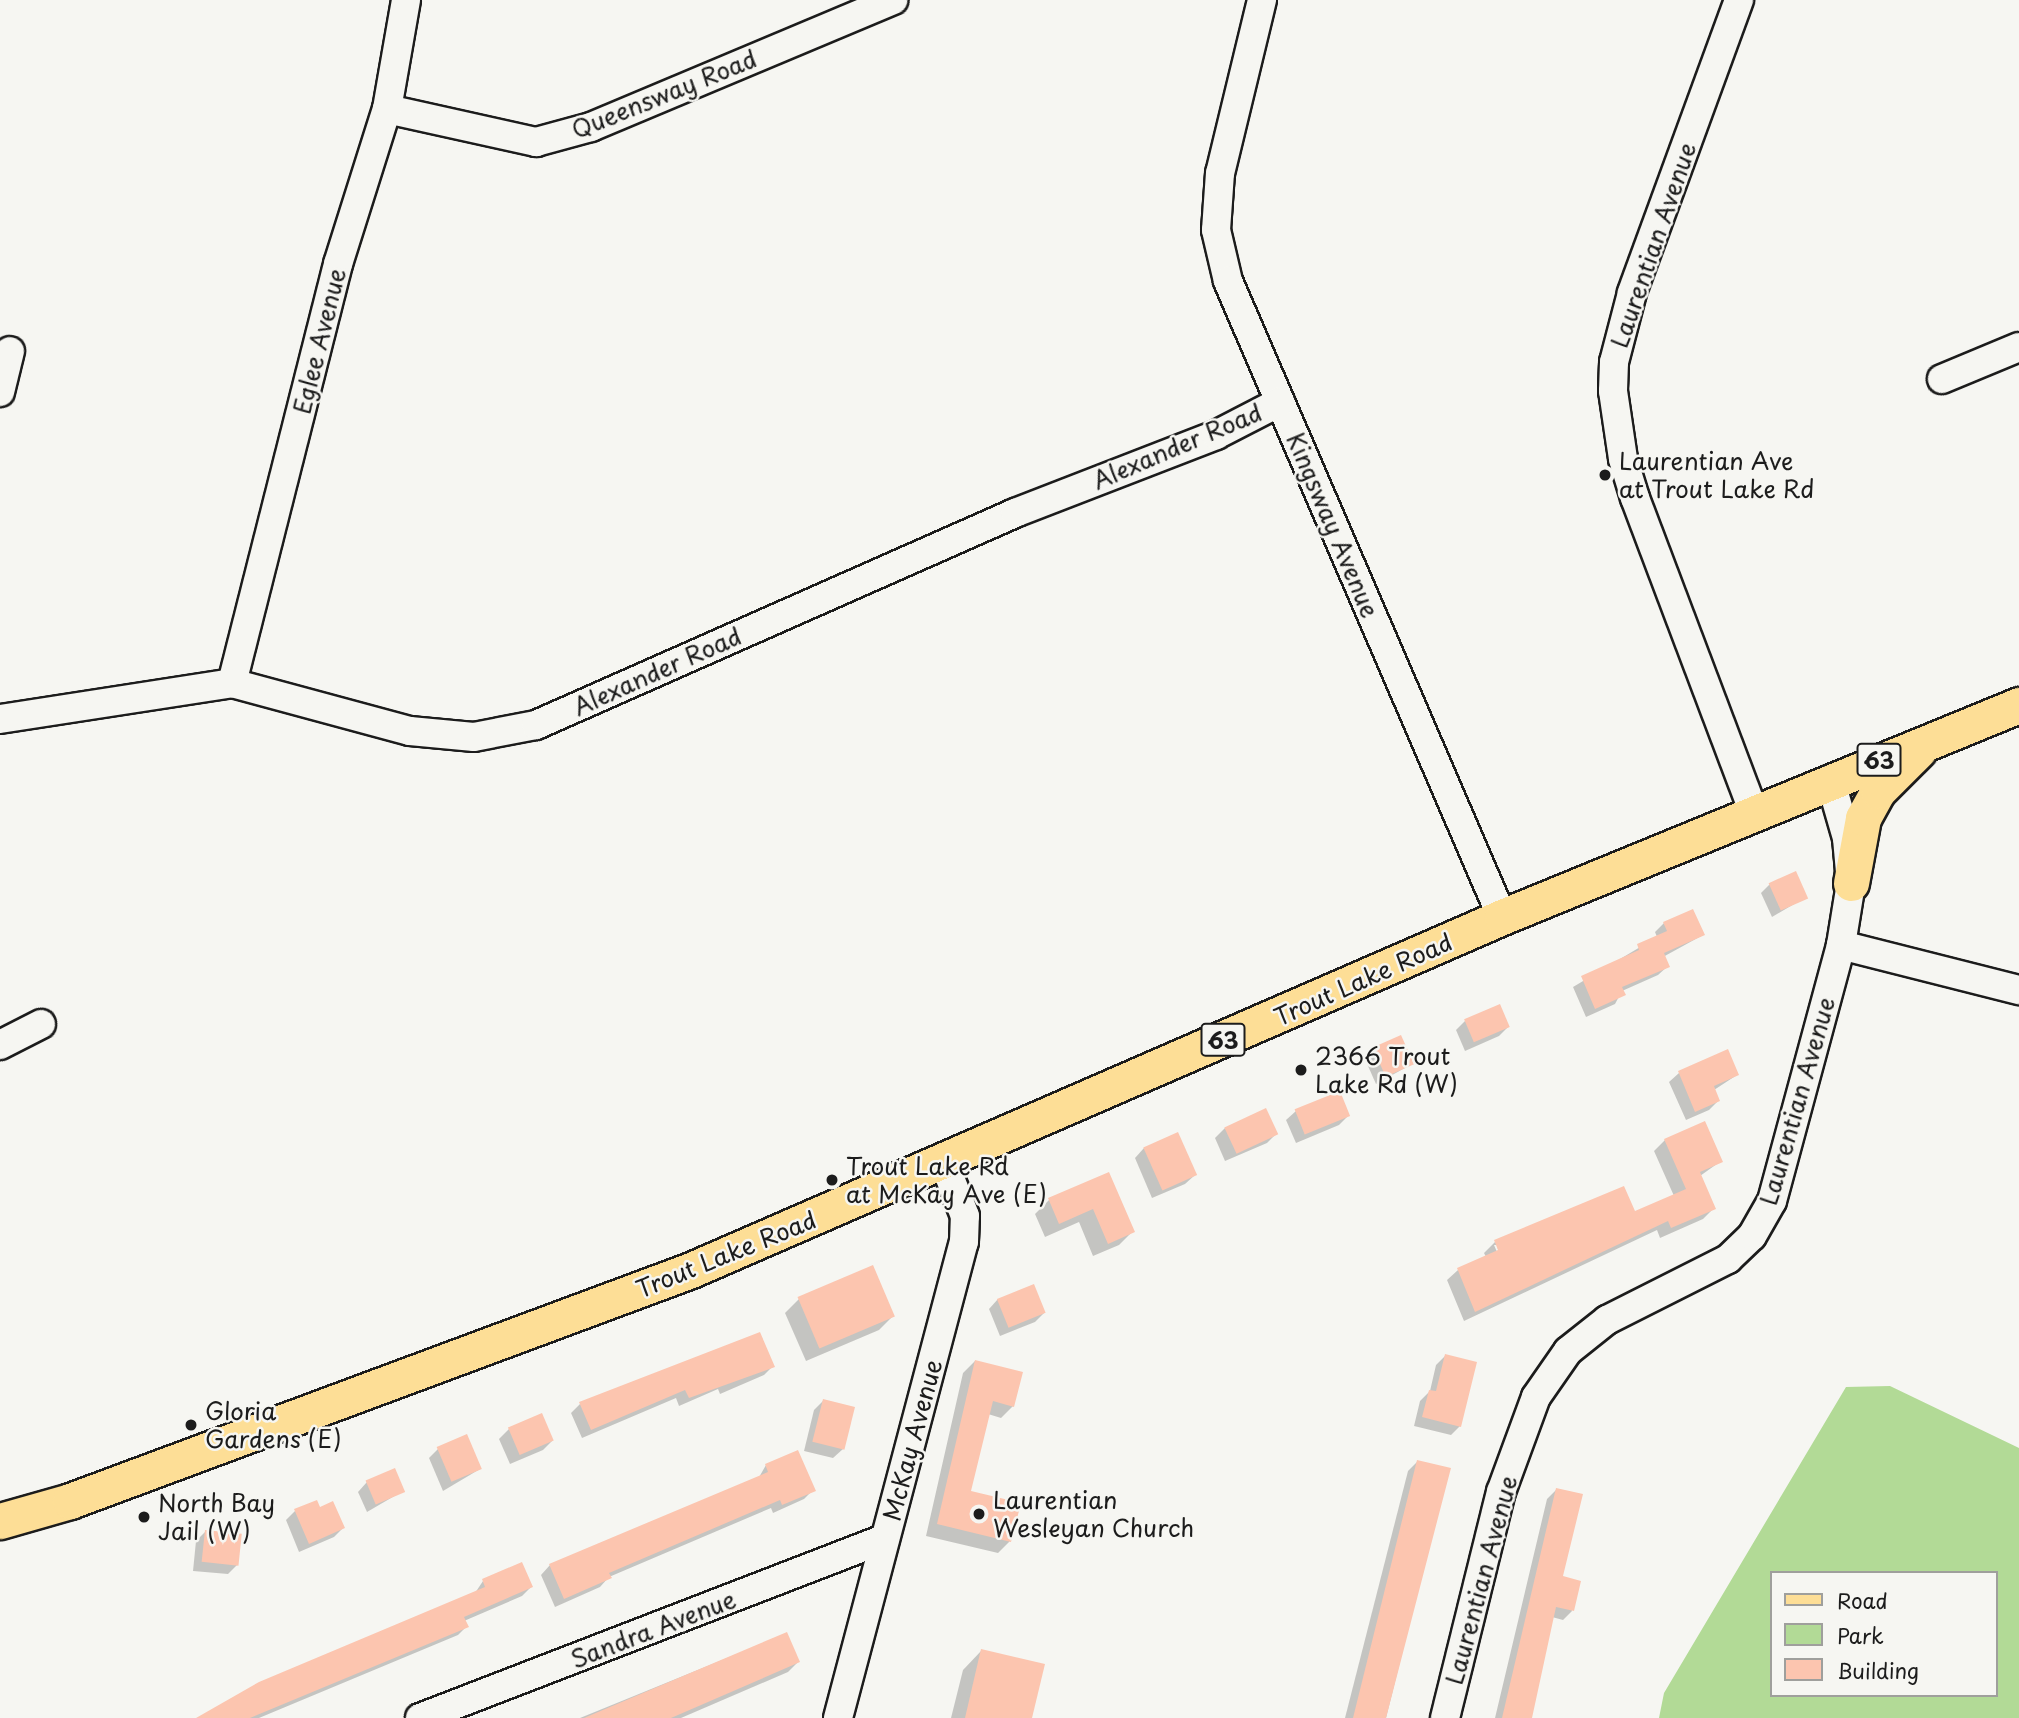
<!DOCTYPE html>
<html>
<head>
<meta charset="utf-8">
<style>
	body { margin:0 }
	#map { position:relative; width:2019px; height:1718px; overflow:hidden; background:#f6f6f2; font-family:"Playpen Sans",sans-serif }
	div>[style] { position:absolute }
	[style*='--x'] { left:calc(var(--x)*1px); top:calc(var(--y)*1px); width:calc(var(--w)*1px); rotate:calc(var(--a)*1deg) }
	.green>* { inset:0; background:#b2da96 }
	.shadow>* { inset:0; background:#0003 }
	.building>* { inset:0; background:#fcc5af; transform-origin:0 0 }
	.roads { filter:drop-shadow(2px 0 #1c1c1c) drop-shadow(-2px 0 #1c1c1c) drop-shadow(0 2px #1c1c1c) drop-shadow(0 -2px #1c1c1c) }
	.minor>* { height:28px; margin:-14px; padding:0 14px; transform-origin:14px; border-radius:14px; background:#f6f6f2 }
	.major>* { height:35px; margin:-17.5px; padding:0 17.5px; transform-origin:17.5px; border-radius:17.5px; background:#fdde96 }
	.dots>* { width:19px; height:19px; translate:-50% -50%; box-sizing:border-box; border:4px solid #f6f6f2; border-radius:50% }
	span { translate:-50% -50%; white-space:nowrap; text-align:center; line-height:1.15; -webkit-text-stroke:5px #f6f6f2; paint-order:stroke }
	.shield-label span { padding:2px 5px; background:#f6f6f2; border:2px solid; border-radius:5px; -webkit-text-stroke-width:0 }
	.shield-label { font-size:23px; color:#1c1c1c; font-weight:700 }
	.street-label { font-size:24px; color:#1c1c1c }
	.poi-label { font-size:24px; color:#1c1c1c }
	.left { translate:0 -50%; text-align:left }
	.legend { position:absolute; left:1770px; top:1571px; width:228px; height:126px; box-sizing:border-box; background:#f6f6f2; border:2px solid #9f9f9c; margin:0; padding:9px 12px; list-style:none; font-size:21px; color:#1c1c1c }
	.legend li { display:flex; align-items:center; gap:14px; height:35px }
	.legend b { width:35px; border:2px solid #9f9f9c }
</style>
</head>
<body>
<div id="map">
	<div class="green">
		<i style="clip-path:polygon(evenodd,1890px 1386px,2019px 1448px,2019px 1718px,1659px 1718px,1664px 1693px,1846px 1387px,1890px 1386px,1772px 1573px,1996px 1573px,1996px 1695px,1772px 1695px,1772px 1573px)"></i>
	</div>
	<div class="shadow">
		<i style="clip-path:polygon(1770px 884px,1806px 897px,1772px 917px,1761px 893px)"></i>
		<i style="clip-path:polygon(1664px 923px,1703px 935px,1663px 957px,1668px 966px,1658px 975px,1622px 991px,1615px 1004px,1586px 1017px,1573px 987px,1657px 937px,1655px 932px)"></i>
		<i style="clip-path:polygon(1465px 1021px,1508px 1027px,1499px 1036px,1465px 1051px,1456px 1030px)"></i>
		<i style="clip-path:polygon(1373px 1048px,1412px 1064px,1376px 1084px,1364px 1057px)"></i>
		<i style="clip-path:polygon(1727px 1052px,1737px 1075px,1714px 1090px,1718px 1101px,1709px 1110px,1686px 1120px,1669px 1082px,1679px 1073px)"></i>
		<i style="clip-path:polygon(1265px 1111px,1276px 1134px,1267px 1143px,1225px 1161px,1215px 1138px,1225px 1128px)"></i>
		<i style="clip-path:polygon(1296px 1111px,1348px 1116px,1339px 1125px,1296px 1143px,1286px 1120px)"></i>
		<i style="clip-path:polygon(evenodd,1665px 1140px,1721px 1161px,1700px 1176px,1714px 1208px,1703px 1219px,1660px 1238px,1657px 1230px,1464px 1321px,1447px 1280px,1458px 1270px,1486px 1257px,1484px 1253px,1495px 1242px,1623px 1188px,1634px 1213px,1674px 1196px,1654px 1151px,1665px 1140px,1494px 1245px,1497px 1245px,1500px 1259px,1494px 1245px)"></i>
		<i style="clip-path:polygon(1144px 1148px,1195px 1175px,1185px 1184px,1152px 1198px,1135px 1158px)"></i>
		<i style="clip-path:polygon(1108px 1174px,1133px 1231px,1119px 1245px,1093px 1256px,1079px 1222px,1045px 1237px,1035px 1214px,1049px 1200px)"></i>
		<i style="clip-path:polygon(799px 1299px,893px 1316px,879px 1330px,806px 1361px,785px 1313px)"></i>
		<i style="clip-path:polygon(998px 1299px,1044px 1313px,1035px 1322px,1000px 1336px,989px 1309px)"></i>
		<i style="clip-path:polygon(1445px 1356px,1460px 1426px,1451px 1435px,1414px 1426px,1420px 1401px,1430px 1391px,1436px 1365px)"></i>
		<i style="clip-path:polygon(975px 1361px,1013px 1406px,1001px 1418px,988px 1414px,968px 1492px,1010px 1541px,998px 1553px,926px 1536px,963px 1373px)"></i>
		<i style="clip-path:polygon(773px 1366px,764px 1375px,720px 1394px,718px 1389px,679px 1406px,676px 1398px,582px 1438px,571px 1413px,580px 1404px)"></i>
		<i style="clip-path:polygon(823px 1401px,843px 1449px,833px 1458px,804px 1451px,814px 1410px)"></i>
		<i style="clip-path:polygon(541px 1416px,552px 1441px,543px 1450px,510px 1464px,499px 1439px,509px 1429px)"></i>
		<i style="clip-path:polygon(438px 1449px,480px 1469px,443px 1491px,429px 1458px)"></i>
		<i style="clip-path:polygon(797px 1452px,813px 1490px,804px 1499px,773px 1513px,771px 1508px,609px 1577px,600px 1587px,555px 1607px,541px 1575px,550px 1565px,758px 1479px,766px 1465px)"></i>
		<i style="clip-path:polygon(1417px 1462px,1448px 1469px,1386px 1718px,1345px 1718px,1408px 1471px)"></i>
		<i style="clip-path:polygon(367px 1482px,403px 1491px,367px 1512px,358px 1492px)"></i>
		<i style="clip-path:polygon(1556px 1490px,1561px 1578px,1572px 1611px,1563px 1620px,1552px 1617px,1530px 1718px,1495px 1718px,1547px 1499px)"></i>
		<i style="clip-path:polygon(319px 1509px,343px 1528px,334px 1537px,299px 1552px,286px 1520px,295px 1511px)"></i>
		<i style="clip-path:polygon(205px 1532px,237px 1565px,228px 1574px,193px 1571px,196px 1541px)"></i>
		<i style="clip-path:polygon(483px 1581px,531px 1587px,522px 1596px,464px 1621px,467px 1626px,458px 1635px,259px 1718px,202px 1718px,475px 1593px)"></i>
		<i style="clip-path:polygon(786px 1634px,798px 1662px,788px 1672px,681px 1718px,580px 1718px)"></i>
		<i style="clip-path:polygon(982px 1650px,1030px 1718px,951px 1718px,963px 1670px)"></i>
	</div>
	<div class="building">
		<i style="left:1796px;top:871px;width:30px;height:30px;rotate:66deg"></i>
		<i style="clip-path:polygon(1693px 909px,1705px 935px,1664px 953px,1670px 967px,1622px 987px,1626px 995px,1595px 1009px,1581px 976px,1639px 950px,1637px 944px,1667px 931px,1663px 922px)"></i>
		<i style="left:1500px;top:1004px;width:25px;height:39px;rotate:67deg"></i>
		<i style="left:1401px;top:1035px;width:32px;height:31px;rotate:66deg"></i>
		<i style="clip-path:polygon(1728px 1049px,1739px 1075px,1714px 1086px,1720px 1101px,1695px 1112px,1678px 1071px)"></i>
		<i style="left:1340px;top:1091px;width:27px;height:49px;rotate:68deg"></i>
		<i style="left:1266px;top:1108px;width:29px;height:46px;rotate:65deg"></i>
		<i style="clip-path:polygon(1705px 1121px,1723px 1162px,1700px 1172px,1716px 1209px,1671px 1228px,1668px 1221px,1475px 1312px,1457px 1268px,1498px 1250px,1494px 1240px,1624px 1186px,1635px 1211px,1686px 1189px,1664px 1139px)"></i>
		<i style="left:1178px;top:1132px;width:47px;height:38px;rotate:66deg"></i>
		<i style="clip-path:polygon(1109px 1172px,1135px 1232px,1108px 1244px,1093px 1209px,1059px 1224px,1048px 1198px)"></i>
		<i style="left:873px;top:1265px;width:56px;height:82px;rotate:67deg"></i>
		<i style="left:1034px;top:1284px;width:31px;height:40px;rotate:68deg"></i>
		<i style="clip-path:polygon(760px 1332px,775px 1367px,689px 1398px,685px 1390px,591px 1430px,579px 1402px)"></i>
		<i style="clip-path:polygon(1445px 1354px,1477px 1362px,1461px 1427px,1422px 1417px,1429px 1390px,1436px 1391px)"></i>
		<i style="clip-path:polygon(975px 1360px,1023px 1372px,1014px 1407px,993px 1401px,971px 1491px,1021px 1503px,1011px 1542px,937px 1524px)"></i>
		<i style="left:823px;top:1399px;width:33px;height:44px;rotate:14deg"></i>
		<i style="left:542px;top:1413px;width:30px;height:37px;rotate:67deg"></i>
		<i style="left:467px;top:1434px;width:38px;height:33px;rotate:67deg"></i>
		<i style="clip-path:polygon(798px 1450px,816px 1491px,782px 1505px,780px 1500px,609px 1573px,612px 1578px,564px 1599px,549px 1564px,768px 1472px,765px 1464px)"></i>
		<i style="clip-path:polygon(1417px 1460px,1451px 1468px,1439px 1514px,1386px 1718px,1353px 1718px)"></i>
		<i style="left:395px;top:1468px;width:26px;height:32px;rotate:67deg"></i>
		<i style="clip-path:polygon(1556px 1488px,1583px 1494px,1563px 1576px,1581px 1581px,1574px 1611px,1556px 1607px,1532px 1718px,1502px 1718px)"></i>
		<i style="clip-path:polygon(317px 1500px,320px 1507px,333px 1501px,345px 1528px,309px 1544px,294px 1509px)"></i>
		<i style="left:205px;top:1530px;width:37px;height:32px;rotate:6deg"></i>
		<i style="clip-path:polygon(522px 1562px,533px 1587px,464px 1617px,469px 1627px,250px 1718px,196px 1718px,259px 1682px,485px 1587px,482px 1579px)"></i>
		<i style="clip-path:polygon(787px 1632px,800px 1662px,671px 1718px,584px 1718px)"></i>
		<i style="clip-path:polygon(981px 1649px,1045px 1664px,1032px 1718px,965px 1718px)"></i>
	</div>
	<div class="roads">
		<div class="minor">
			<i style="--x:1262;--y:0;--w:178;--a:103.6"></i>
			<i style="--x:1220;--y:173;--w:57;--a:94"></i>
			<i style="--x:1216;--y:230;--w:52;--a:76.8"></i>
			<i style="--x:1228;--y:281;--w:693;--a:66.69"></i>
			<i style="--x:1739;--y:0;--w:312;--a:110.1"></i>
			<i style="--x:1632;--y:293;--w:71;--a:104.6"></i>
			<i style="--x:1614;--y:362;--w:29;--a:92"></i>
			<i style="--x:1613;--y:391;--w:69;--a:81.6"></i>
			<i style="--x:1623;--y:459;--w:41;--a:72.9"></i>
			<i style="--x:1635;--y:498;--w:335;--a:69.3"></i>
			<i style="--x:387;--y:109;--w:153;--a:12.5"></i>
			<i style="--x:536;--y:142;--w:57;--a:-15.3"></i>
			<i style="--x:591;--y:127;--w:328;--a:-22.8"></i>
			<i style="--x:1942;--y:379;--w:83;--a:-22.6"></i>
			<i style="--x:0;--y:392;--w:42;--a:-76.3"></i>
			<i style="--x:232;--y:683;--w:432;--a:-75.8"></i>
			<i style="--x:338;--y:264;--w:163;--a:-72.5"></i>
			<i style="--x:387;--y:109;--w:111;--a:-80.1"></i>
			<i style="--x:0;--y:719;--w:235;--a:-8.8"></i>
			<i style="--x:232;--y:683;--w:184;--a:15.1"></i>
			<i style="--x:410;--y:731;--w:64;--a:5.4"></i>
			<i style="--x:474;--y:737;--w:63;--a:-11"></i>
			<i style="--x:536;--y:725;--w:524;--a:-23.87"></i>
			<i style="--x:1015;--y:513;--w:216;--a:-21.2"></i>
			<i style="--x:1216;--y:435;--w:72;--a:-27.3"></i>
			<i style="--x:1841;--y:945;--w:184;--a:14.2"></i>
			<i style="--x:0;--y:1045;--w:46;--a:-27.1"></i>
			<i style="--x:420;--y:1718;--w:498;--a:-21.1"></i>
			<i style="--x:838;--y:1718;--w:492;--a:-75.2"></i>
			<i style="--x:964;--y:1242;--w:26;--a:-88"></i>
			<i style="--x:965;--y:1216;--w:57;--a:-111.6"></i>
			<i style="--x:1445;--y:1718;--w:233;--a:-76.1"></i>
			<i style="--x:1501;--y:1492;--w:101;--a:-69.8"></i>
			<i style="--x:1536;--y:1397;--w:56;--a:-55.2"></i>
			<i style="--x:1568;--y:1351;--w:50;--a:-38.5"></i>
			<i style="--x:1607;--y:1320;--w:136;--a:-26.8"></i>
			<i style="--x:1728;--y:1259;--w:33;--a:-44"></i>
			<i style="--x:1752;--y:1236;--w:40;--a:-60.3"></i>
			<i style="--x:1772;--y:1201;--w:265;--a:-74.9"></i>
			<i style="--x:1841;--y:945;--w:63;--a:-80.8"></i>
			<i style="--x:1851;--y:883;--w:45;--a:-95.1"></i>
			<i style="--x:1847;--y:838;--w:61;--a:-106.1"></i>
		</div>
		<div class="major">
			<i style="--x:1851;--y:883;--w:66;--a:-79.5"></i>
			<i style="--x:1863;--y:818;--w:31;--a:-61"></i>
			<i style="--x:1878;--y:791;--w:57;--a:-45"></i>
			<i style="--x:0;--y:1521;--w:73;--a:-15.9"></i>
			<i style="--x:70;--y:1501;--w:663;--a:-20.4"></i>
			<i style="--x:691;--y:1270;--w:884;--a:-23.52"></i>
			<i style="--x:1502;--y:917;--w:559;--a:-22.3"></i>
		</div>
	</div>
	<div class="dots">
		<i style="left:1605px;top:475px;background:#1c1c1c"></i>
		<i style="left:1301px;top:1070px;background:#1c1c1c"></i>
		<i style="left:832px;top:1180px;background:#1c1c1c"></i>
		<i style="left:191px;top:1425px;background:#1c1c1c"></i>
		<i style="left:979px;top:1514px;background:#1c1c1c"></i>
		<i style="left:144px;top:1517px;background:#1c1c1c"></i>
	</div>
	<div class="shield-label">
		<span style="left:1879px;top:760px">63</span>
		<span style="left:1223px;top:1040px">63</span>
	</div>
	<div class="street-label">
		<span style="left:664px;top:94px;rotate:-22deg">Queensway Road</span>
		<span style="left:1653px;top:245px;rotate:-71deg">Laurentian Avenue</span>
		<span style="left:319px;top:341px;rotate:-76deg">Eglee Avenue</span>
		<span style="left:1177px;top:446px;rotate:-23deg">Alexander Road</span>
		<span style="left:1333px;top:525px;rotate:67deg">Kingsway Avenue</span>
		<span style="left:657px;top:671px;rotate:-24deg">Alexander Road</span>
		<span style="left:1363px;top:979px;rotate:-24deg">Trout Lake Road</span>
		<span style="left:1797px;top:1101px;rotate:-74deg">Laurentian Avenue</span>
		<span style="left:726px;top:1254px;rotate:-22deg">Trout Lake Road</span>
		<span style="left:912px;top:1440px;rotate:-75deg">McKay Avenue</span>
		<span style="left:1481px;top:1580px;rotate:-75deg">Laurentian Avenue</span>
		<span style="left:653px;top:1629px;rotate:-21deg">Sandra Avenue</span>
	</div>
	<div class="poi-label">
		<span class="left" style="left:1619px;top:475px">Laurentian Ave<br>at Trout Lake Rd</span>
		<span class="left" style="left:1315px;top:1070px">2366 Trout<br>Lake Rd (W)</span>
		<span class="left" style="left:846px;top:1180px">Trout Lake Rd<br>at McKay Ave (E)</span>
		<span class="left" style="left:205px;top:1425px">Gloria<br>Gardens (E)</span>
		<span class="left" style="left:993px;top:1514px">Laurentian<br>Wesleyan Church</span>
		<span class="left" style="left:158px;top:1517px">North Bay<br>Jail (W)</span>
	</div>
	<ul class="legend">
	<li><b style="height:9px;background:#fdde96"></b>Road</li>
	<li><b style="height:19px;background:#b2da96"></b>Park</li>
	<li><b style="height:19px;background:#fcc5af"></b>Building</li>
	</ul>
</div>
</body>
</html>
